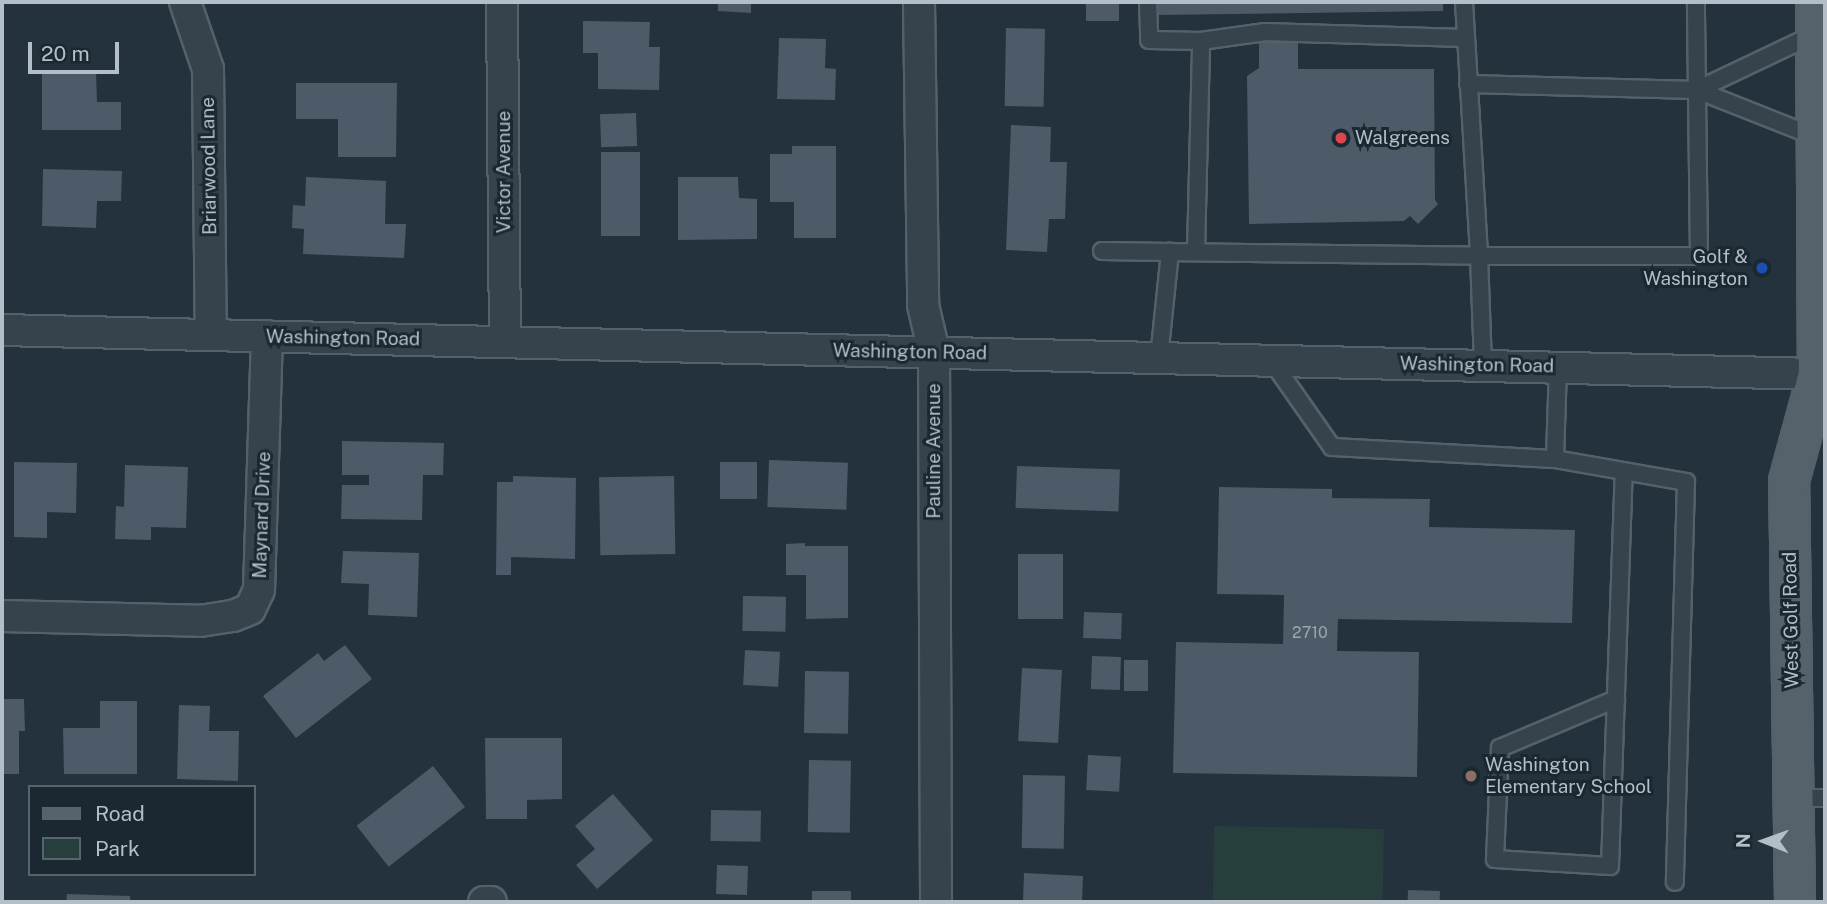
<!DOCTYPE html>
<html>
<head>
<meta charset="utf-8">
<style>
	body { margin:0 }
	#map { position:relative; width:1827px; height:904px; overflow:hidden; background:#23323c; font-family:"Public Sans",sans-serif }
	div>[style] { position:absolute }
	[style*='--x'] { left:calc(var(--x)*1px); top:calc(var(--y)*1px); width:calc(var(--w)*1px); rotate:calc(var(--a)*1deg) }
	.green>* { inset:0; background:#263f3d; transform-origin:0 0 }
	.building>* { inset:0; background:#4c5b67; transform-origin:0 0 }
	.roads { filter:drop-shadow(2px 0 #55616a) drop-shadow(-2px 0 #55616a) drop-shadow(0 2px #55616a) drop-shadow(0 -2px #55616a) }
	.service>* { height:16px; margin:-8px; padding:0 8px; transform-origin:8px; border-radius:8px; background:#37434c }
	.minor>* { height:30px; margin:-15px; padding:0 15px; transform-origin:15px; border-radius:15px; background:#37434c }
	.primary>* { height:38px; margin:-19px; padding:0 19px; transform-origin:19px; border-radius:19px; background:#55626c }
	.dots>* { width:19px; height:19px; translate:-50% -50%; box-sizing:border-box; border:4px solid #1c2831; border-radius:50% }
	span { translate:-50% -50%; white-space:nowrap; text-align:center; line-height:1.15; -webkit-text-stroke:6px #1c2831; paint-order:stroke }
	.number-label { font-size:16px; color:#99a5b0 }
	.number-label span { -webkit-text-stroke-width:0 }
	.poi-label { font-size:19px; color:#b3bec8 }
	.left { translate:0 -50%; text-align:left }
	.right { translate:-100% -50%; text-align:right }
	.street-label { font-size:19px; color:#b3bec8 }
	.frame { position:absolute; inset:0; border:4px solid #b3bec8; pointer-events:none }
	.legend { position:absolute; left:28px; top:785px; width:228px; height:91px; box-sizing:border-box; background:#1c2831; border:2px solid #58646d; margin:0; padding:9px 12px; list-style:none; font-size:21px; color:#b3bec8 }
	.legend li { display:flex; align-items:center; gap:14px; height:35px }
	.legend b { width:35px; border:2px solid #58646d }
	.north { position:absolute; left:1729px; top:806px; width:70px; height:70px; -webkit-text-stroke:5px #1c2831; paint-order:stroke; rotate:271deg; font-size:19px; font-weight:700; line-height:28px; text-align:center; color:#b3bec8 }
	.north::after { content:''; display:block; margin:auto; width:24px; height:32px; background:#b3bec8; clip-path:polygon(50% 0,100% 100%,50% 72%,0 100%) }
	.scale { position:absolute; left:28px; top:42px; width:91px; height:32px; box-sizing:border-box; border:4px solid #b3bec8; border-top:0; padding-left:9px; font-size:21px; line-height:24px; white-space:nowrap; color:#b3bec8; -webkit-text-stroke:5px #1c2831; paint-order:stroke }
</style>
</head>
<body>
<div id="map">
	<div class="green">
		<i style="left:1214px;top:826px;width:170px;height:76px;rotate:1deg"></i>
	</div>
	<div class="building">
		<i style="clip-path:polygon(718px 2px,751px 2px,751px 13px,718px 11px)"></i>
		<i style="left:1086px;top:2px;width:33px;height:19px"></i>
		<i style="clip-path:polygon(1156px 2px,1443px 2px,1443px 11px,1156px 15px)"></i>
		<i style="clip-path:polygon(583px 21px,650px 22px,649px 47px,660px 47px,659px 90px,598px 89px,598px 53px,583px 53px)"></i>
		<i style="left:1006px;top:28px;width:39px;height:78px;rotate:1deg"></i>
		<i style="clip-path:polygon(779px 38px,826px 39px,825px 68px,836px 69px,835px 100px,777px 99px)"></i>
		<i style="clip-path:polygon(1259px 41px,1298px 41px,1298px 69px,1434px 69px,1435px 200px,1438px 204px,1418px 224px,1410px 216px,1404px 221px,1249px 224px,1247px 76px,1259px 68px)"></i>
		<i style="clip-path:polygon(42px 72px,96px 72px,97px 102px,121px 102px,121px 130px,42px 130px)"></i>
		<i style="clip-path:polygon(296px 83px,397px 83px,396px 157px,338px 157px,338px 119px,296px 119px)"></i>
		<i style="left:636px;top:113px;width:33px;height:36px;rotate:88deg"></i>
		<i style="clip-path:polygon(1011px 125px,1051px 127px,1050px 162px,1067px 162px,1065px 219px,1049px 219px,1047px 252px,1006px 250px)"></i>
		<i style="clip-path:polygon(792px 146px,836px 146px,836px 238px,794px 238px,794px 202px,770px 202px,770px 154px,792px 154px)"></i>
		<i style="left:601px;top:152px;width:39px;height:84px"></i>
		<i style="clip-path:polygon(43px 169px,122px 171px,121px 201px,97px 201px,96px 228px,42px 226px)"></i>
		<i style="clip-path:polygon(306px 177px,386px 181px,385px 224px,406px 224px,404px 258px,303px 254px,304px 229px,292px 228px,293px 205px,305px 206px)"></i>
		<i style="clip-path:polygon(678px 177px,738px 177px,739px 198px,757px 199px,757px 239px,678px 240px)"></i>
		<i style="clip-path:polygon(342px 441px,444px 443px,443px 475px,423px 475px,422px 520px,341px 519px,342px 485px,369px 485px,369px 475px,342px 475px)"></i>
		<i style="left:769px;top:460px;width:79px;height:47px;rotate:2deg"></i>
		<i style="clip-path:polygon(14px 462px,77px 463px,76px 513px,47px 512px,47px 538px,14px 537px)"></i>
		<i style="left:720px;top:462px;width:37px;height:37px"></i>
		<i style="clip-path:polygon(125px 465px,188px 467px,186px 528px,151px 527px,151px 540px,115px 539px,116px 506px,124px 507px)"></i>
		<i style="left:1017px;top:466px;width:103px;height:42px;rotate:2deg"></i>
		<i style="clip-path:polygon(513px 476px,576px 478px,575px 559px,511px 557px,511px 575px,496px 575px,497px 482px,513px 482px)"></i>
		<i style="left:674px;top:476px;width:78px;height:75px;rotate:89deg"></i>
		<i style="clip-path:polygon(1219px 487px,1332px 489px,1332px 498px,1430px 499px,1429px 527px,1575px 530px,1572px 623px,1338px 619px,1337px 651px,1419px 652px,1417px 777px,1173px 773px,1176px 642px,1283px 644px,1284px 595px,1217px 594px)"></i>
		<i style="clip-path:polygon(805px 543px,805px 546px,848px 546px,848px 618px,806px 619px,806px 575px,786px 575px,786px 544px)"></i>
		<i style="clip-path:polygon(343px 551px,419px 553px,417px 617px,368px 615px,369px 584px,341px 583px)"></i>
		<i style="left:1063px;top:554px;width:65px;height:45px;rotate:90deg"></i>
		<i style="left:743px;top:596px;width:43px;height:35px;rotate:1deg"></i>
		<i style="left:1084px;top:612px;width:38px;height:26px;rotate:2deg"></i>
		<i style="clip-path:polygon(345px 645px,372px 679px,296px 738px,263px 696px,318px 653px,324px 661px)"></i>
		<i style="left:745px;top:650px;width:35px;height:35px;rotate:3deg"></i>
		<i style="left:1092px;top:656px;width:29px;height:33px;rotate:2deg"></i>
		<i style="left:1124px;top:660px;width:24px;height:31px"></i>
		<i style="left:1022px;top:668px;width:40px;height:73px;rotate:3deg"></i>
		<i style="left:805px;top:671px;width:44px;height:62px;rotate:1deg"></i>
		<i style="clip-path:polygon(2px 699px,24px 699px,25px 731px,19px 731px,19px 774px,2px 774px)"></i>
		<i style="clip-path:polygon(100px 701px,137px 701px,137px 774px,64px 774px,63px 728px,100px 728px)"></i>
		<i style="clip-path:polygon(179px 705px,210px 706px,209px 731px,239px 731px,238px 781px,177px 779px)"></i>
		<i style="clip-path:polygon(485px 738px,562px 738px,562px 799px,527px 800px,527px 819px,486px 819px)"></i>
		<i style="left:1088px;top:755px;width:33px;height:35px;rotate:3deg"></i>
		<i style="left:809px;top:760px;width:42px;height:72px;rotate:1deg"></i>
		<i style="left:433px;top:766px;width:52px;height:97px;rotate:52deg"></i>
		<i style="left:1023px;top:775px;width:42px;height:73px;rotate:1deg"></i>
		<i style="clip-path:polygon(613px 794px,653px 840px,597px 889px,576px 865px,595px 849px,575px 826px)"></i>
		<i style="left:711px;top:810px;width:50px;height:31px;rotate:1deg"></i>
		<i style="left:717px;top:865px;width:31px;height:29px;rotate:2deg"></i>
		<i style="clip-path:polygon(1024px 873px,1083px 876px,1082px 901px,1023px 902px)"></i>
		<i style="left:1408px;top:890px;width:32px;height:12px;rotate:2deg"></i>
		<i style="left:812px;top:891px;width:39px;height:11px"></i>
		<i style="clip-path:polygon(67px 894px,130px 896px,130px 902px,66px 902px)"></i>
	</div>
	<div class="roads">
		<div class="service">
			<i style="--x:1148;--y:2;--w:38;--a:88"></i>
			<i style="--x:1149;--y:40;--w:52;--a:1.1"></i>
			<i style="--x:1201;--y:41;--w:65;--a:-8"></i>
			<i style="--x:1265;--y:32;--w:199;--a:1.7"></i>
			<i style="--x:1464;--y:2;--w:254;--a:86.6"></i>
			<i style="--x:1479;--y:256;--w:220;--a:0"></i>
			<i style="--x:1699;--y:256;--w:254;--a:-90.7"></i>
			<i style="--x:1468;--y:84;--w:229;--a:1.5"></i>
			<i style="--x:1697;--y:90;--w:128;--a:21.6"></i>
			<i style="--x:1697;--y:90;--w:131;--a:-25.4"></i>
			<i style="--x:1102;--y:251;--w:68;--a:0.8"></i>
			<i style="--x:1196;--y:252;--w:211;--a:-88.6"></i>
			<i style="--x:1159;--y:358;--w:107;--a:-84.1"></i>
			<i style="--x:1170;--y:252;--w:309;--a:0.7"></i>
			<i style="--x:1479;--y:256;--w:110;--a:87.9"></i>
			<i style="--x:1271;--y:360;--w:106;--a:55"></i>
			<i style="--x:1332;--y:447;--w:223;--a:3.1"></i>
			<i style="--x:1558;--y:367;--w:92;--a:91.9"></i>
			<i style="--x:1555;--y:459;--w:133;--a:10"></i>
			<i style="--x:1686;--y:482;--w:400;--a:91.6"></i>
			<i style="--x:1616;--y:699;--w:126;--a:157.1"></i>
			<i style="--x:1500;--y:748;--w:111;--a:92.6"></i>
			<i style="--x:1495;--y:859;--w:115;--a:3.5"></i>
			<i style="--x:1610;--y:866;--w:394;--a:-88"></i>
			<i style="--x:1793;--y:798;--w:32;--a:0"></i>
		</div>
		<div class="minor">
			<i style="--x:185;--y:2;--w:71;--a:71.1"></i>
			<i style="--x:208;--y:69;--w:266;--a:89.4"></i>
			<i style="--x:502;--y:2;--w:340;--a:89.5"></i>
			<i style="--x:919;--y:2;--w:303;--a:89.2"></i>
			<i style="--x:923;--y:305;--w:48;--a:76.8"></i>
			<i style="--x:934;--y:352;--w:550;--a:89.79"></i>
			<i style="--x:2;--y:330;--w:1817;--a:1.39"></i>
			<i style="--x:2;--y:616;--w:198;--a:1.4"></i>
			<i style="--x:200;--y:621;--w:33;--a:-9"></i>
			<i style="--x:233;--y:616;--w:18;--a:-22"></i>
			<i style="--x:250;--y:609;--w:21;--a:-65"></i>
			<i style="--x:259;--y:590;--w:254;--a:-88.2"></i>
			<i style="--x:484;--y:902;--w:7;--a:0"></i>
		</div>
		<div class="primary">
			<i style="--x:1816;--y:2;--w:372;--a:89.7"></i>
			<i style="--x:1818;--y:374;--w:25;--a:76"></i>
			<i style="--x:1795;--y:902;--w:421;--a:-90.8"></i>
			<i style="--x:1789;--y:481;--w:111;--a:-74.8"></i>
		</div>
	</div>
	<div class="dots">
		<i style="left:1341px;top:138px;background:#e0444e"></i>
		<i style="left:1762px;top:268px;background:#1a4fb4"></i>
		<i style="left:1471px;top:776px;background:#8d6e63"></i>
	</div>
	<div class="number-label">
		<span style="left:1310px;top:633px">2710</span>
	</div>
	<div class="poi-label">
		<span class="left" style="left:1355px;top:138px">Walgreens</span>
		<span class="right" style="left:1748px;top:268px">Golf &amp;<br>Washington</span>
		<span class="left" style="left:1485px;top:776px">Washington<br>Elementary School</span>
	</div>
	<div class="street-label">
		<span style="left:209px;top:166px;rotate:-91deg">Briarwood Lane</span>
		<span style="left:504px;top:172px;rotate:-90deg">Victor Avenue</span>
		<span style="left:343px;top:338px;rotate:1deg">Washington Road</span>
		<span style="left:910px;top:352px;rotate:1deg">Washington Road</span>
		<span style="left:1477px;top:365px;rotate:1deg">Washington Road</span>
		<span style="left:934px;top:451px;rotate:-90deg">Pauline Avenue</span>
		<span style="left:262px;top:515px;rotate:-88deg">Maynard Drive</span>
		<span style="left:1791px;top:620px;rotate:-91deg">West Golf Road</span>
	</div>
	<div class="frame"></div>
	<ul class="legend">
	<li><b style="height:9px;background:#55626c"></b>Road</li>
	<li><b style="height:19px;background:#263f3d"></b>Park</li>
	</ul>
	<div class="north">N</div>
	<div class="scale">20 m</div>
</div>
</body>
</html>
